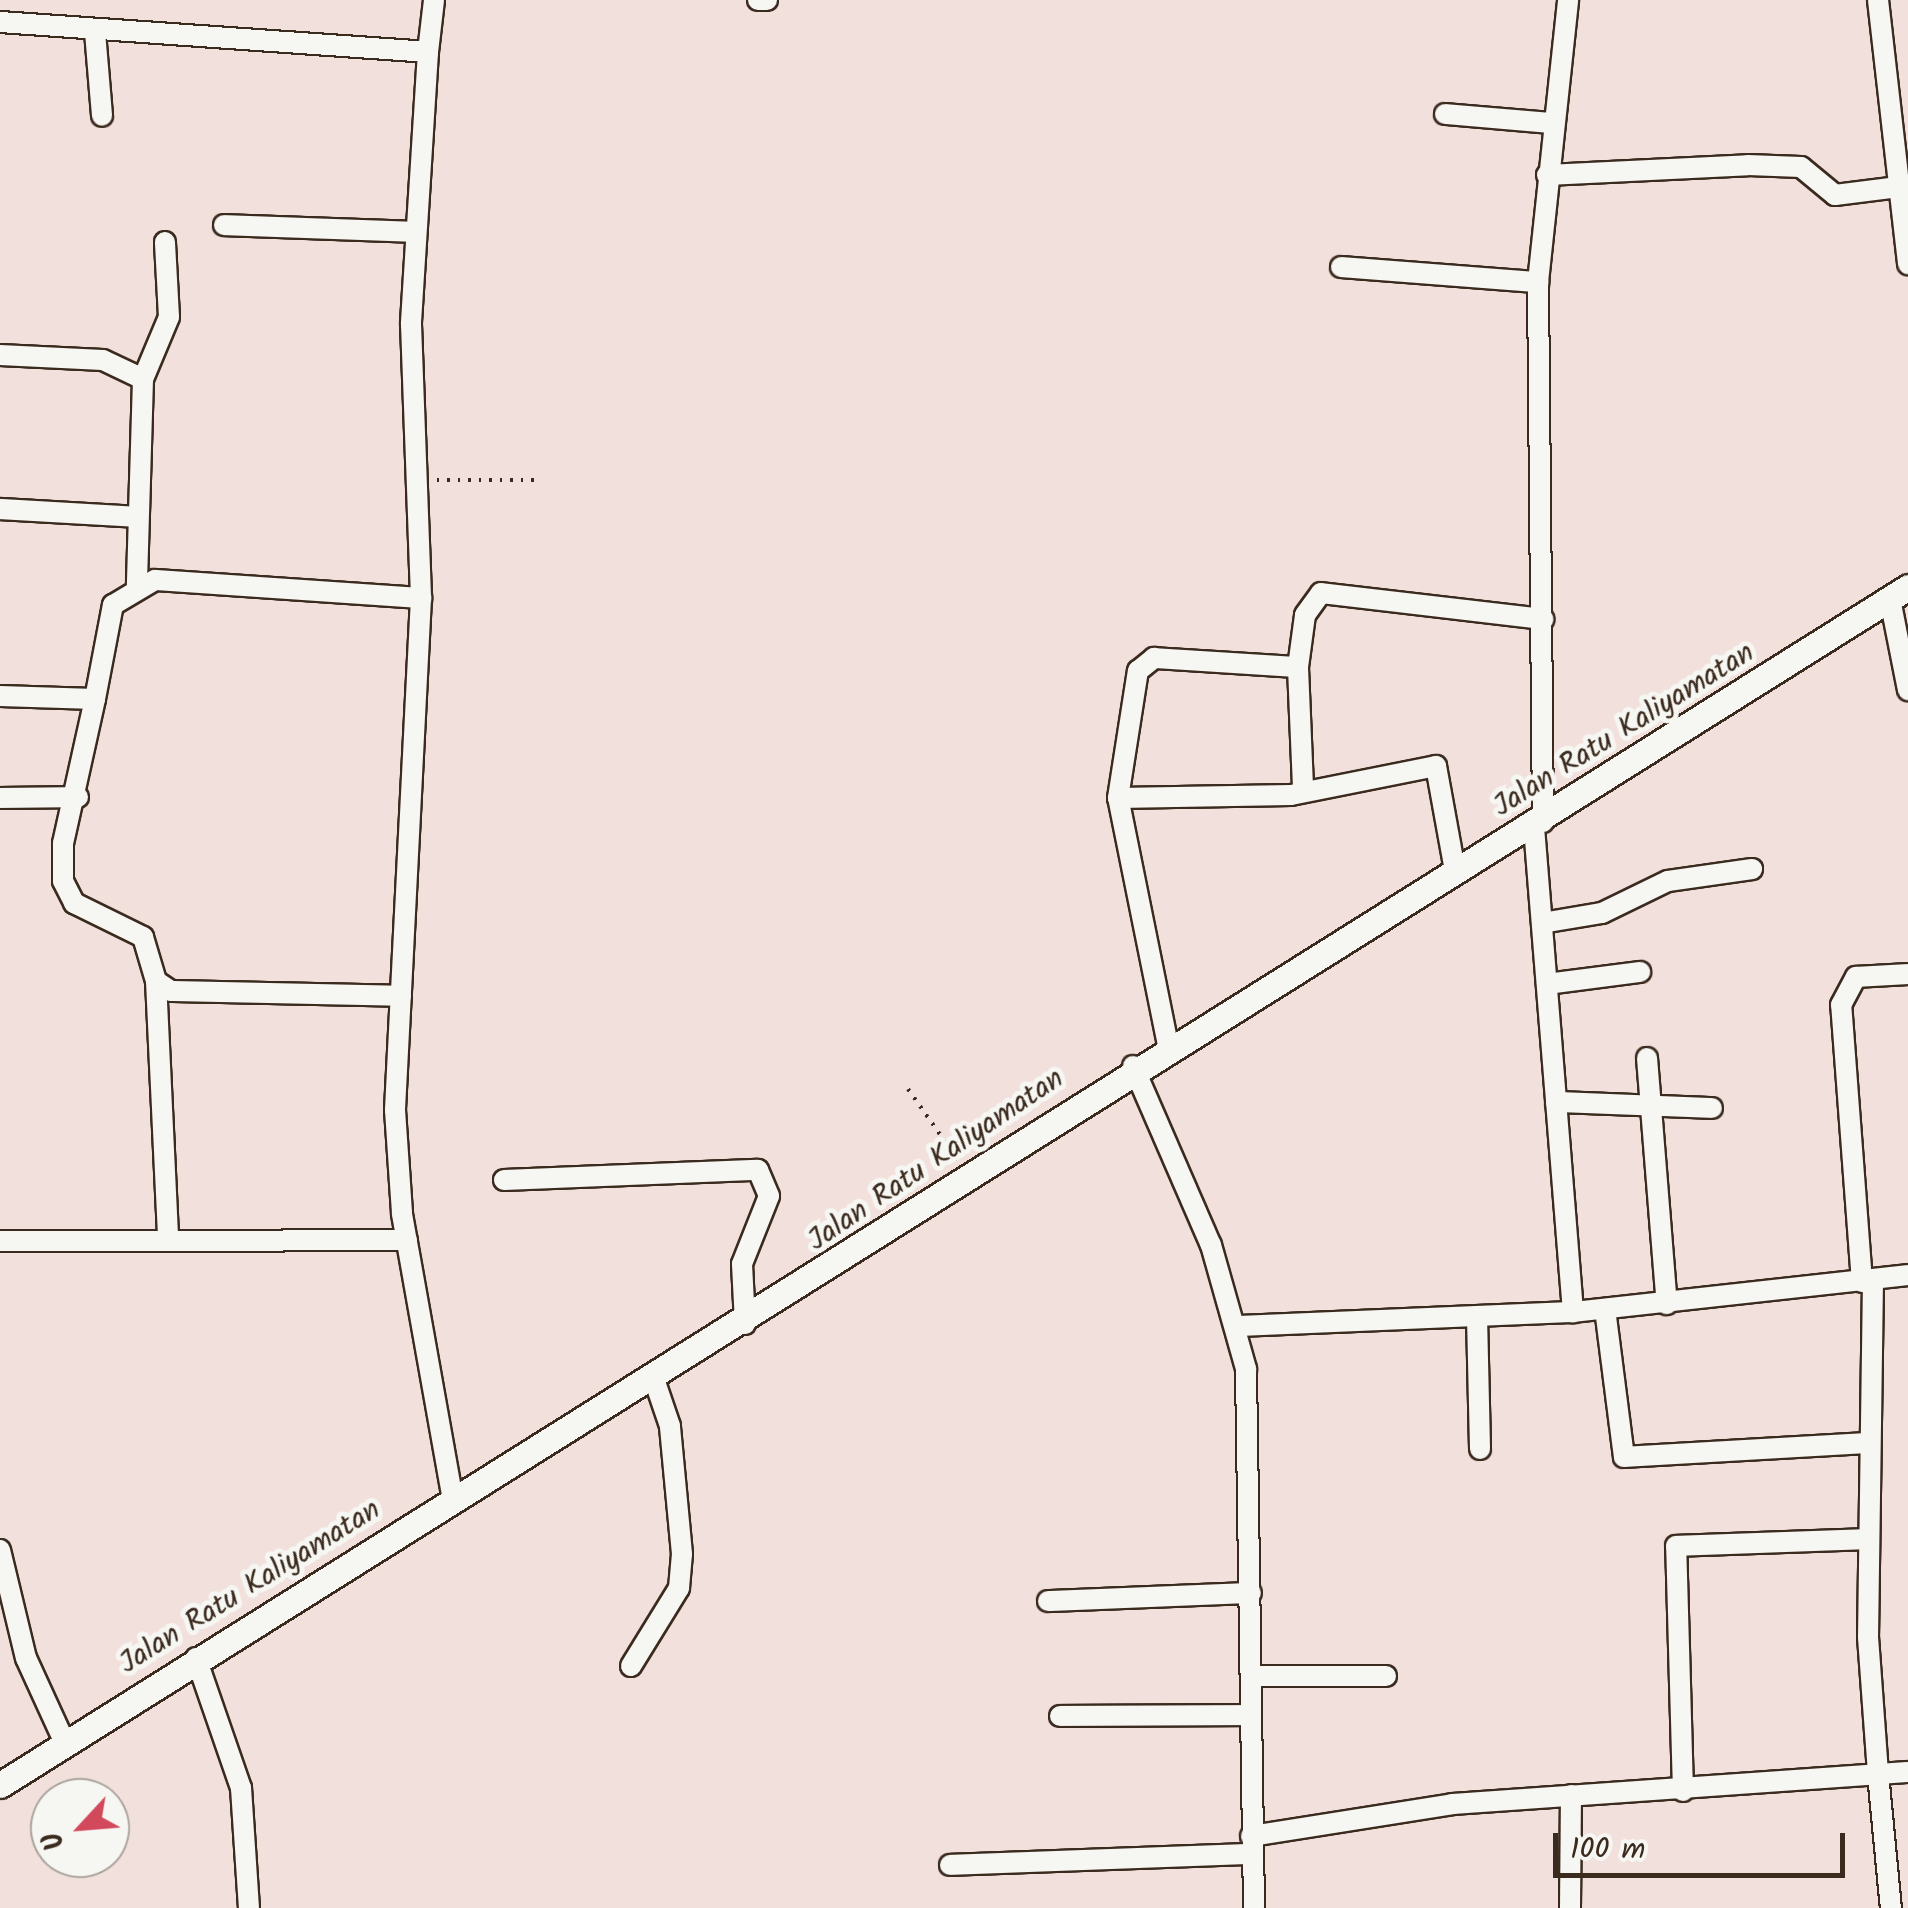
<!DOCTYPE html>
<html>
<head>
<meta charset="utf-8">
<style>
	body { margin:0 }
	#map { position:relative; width:1908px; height:1908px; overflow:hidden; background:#f2e0dc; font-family:Kalam,sans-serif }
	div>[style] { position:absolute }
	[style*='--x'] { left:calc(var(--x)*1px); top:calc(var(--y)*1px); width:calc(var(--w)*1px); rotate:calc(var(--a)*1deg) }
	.path>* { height:4px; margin-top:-2px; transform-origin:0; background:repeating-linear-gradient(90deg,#3b2a1e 0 2.5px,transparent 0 10.5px) }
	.roads { filter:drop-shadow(2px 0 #3b2a1e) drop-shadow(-2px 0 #3b2a1e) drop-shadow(0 2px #3b2a1e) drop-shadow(0 -2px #3b2a1e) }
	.minor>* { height:20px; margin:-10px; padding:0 10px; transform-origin:10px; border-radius:10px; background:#f6f6f2 }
	.major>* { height:25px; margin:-12.5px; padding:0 12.5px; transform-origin:12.5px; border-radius:12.5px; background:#f6f6f2 }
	span { translate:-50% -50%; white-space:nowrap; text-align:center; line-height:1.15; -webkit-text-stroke:10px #f6f6f2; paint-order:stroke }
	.street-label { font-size:30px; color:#3b2a1e }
	.north { position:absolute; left:30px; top:1778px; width:100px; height:100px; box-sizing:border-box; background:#f6f6f2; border:2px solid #aba49d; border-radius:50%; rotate:244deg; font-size:28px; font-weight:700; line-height:40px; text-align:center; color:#3b2a1e }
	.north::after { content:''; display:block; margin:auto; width:35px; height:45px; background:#d1495b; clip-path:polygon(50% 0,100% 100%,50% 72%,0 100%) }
	.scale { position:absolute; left:1553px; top:1833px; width:292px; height:45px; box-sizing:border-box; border:5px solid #3b2a1e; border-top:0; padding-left:12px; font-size:30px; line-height:35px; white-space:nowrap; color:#3b2a1e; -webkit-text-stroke:8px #f6f6f2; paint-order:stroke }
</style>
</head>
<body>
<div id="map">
	<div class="path">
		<i style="--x:437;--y:480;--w:105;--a:0"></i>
		<i style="--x:908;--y:1089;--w:87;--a:54.8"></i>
	</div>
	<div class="roads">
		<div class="minor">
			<i style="--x:758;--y:0;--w:9;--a:0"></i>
			<i style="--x:1878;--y:0;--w:266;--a:83.5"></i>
			<i style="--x:0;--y:22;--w:429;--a:4"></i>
			<i style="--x:428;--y:52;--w:273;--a:93.6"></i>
			<i style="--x:411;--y:324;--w:274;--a:87.9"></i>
			<i style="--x:421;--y:598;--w:513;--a:92.91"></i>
			<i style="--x:395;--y:1110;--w:104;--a:86.1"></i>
			<i style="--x:402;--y:1214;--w:291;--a:79.9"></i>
			<i style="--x:95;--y:32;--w:84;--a:85.2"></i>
			<i style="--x:428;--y:52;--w:52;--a:-83.4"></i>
			<i style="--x:1445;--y:114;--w:105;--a:4.9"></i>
			<i style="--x:1547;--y:175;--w:201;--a:-2.8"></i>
			<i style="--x:1748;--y:165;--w:53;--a:2.2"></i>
			<i style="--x:1801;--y:167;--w:44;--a:39.5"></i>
			<i style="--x:1835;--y:195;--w:64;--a:-7.2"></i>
			<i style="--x:224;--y:225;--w:191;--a:2.1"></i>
			<i style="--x:1341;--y:267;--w:198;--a:4.4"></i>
			<i style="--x:0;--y:355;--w:103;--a:2.8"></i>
			<i style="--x:103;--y:360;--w:44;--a:25.4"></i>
			<i style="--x:143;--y:379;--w:206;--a:91.7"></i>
			<i style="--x:143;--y:379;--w:67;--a:-67.2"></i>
			<i style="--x:169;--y:317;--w:75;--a:-93.1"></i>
			<i style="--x:0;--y:509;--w:138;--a:3.3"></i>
			<i style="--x:1890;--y:599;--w:93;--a:78.8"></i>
			<i style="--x:0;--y:696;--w:95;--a:1.8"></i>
			<i style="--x:95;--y:699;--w:96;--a:-79.2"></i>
			<i style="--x:113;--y:605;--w:49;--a:-30.8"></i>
			<i style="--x:155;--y:580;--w:267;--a:3.9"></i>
			<i style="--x:95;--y:699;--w:148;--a:102.5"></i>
			<i style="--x:63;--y:843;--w:38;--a:90"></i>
			<i style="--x:63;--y:881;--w:25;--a:63"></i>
			<i style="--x:74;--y:903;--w:77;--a:26.2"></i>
			<i style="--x:143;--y:937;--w:46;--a:73.5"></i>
			<i style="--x:156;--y:981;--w:18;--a:34"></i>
			<i style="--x:171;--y:991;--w:230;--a:1.2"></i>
			<i style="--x:1303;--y:787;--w:120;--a:-92.4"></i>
			<i style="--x:1298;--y:667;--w:52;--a:-82.3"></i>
			<i style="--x:1305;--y:615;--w:27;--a:-54"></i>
			<i style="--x:1321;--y:593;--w:224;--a:6.7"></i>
			<i style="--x:0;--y:798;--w:78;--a:-0.7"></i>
			<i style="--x:1118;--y:798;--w:173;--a:-1"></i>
			<i style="--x:1291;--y:795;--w:148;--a:-11.3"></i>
			<i style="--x:1436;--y:766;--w:107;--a:79.7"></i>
			<i style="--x:1543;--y:822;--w:540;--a:-90.53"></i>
			<i style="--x:1538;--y:282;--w:284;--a:-83.9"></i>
			<i style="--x:1534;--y:827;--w:487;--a:85.4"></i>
			<i style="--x:1542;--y:923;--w:61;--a:-9.5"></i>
			<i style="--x:1602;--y:913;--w:73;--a:-25.9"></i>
			<i style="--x:1668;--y:881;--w:85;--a:-8.1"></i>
			<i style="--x:156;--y:981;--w:256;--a:87.3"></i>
			<i style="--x:1547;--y:984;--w:94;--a:-7.4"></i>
			<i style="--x:1168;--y:1045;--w:252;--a:-101.4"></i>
			<i style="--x:1118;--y:798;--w:129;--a:-81.1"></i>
			<i style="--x:1138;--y:671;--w:21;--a:-39"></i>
			<i style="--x:1154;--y:658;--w:144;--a:3.6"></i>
			<i style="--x:1647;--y:1058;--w:247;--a:85.4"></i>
			<i style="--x:1133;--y:1066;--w:195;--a:66.5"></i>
			<i style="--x:1211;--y:1245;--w:129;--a:74.2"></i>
			<i style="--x:1246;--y:1369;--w:539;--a:89.15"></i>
			<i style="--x:1556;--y:1102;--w:156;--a:2.2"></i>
			<i style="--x:504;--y:1180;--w:254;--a:-2.3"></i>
			<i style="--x:758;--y:1170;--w:28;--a:67"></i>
			<i style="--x:769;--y:1196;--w:73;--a:111.7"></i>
			<i style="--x:742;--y:1264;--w:60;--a:87.1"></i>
			<i style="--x:0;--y:1241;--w:407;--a:-0.1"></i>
			<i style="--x:1873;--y:1280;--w:357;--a:90.8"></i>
			<i style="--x:1868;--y:1637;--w:137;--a:85.8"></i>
			<i style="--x:1878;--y:1774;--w:30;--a:-4"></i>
			<i style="--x:1862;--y:1282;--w:278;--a:-94.3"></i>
			<i style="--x:1841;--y:1005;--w:32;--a:-62"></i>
			<i style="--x:1856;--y:977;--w:52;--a:-3.3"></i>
			<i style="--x:1605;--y:1309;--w:149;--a:82.7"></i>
			<i style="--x:1624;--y:1457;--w:242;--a:-3.3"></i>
			<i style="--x:1477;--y:1316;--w:133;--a:88.7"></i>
			<i style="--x:1237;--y:1326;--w:336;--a:-2.4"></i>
			<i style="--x:1573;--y:1312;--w:337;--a:-6.3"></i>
			<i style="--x:0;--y:1550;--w:111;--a:76.5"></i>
			<i style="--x:26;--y:1658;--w:94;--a:65.4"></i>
			<i style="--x:1048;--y:1601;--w:203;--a:-2.3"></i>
			<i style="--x:196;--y:1658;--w:138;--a:70.9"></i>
			<i style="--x:241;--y:1788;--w:120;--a:86.2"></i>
			<i style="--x:631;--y:1666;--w:92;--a:-58.4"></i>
			<i style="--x:679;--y:1588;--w:34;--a:-85"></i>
			<i style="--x:682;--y:1554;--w:129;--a:-95.4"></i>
			<i style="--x:670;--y:1426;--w:53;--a:-108.8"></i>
			<i style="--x:1251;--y:1676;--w:135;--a:0"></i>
			<i style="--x:1060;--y:1716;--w:191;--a:-0.3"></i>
			<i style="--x:1683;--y:1791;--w:245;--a:-91.6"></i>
			<i style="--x:1676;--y:1546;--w:191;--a:-2.1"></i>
			<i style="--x:1251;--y:1836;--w:204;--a:-9"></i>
			<i style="--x:1452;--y:1804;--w:427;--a:-4"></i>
			<i style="--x:1878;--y:1774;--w:135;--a:84.5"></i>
			<i style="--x:950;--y:1865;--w:301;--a:-2.1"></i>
			<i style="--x:1570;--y:1908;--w:113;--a:-89.5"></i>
		</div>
		<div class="major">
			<i style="--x:0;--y:1785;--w:2253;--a:-32.12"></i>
		</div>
	</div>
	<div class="street-label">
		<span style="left:1624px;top:730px;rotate:-32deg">Jalan Ratu Kaliyamatan</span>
		<span style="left:936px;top:1160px;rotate:-34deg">Jalan Ratu Kaliyamatan</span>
		<span style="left:250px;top:1587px;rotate:-32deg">Jalan Ratu Kaliyamatan</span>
	</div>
	<div class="north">U</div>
	<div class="scale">100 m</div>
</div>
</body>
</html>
